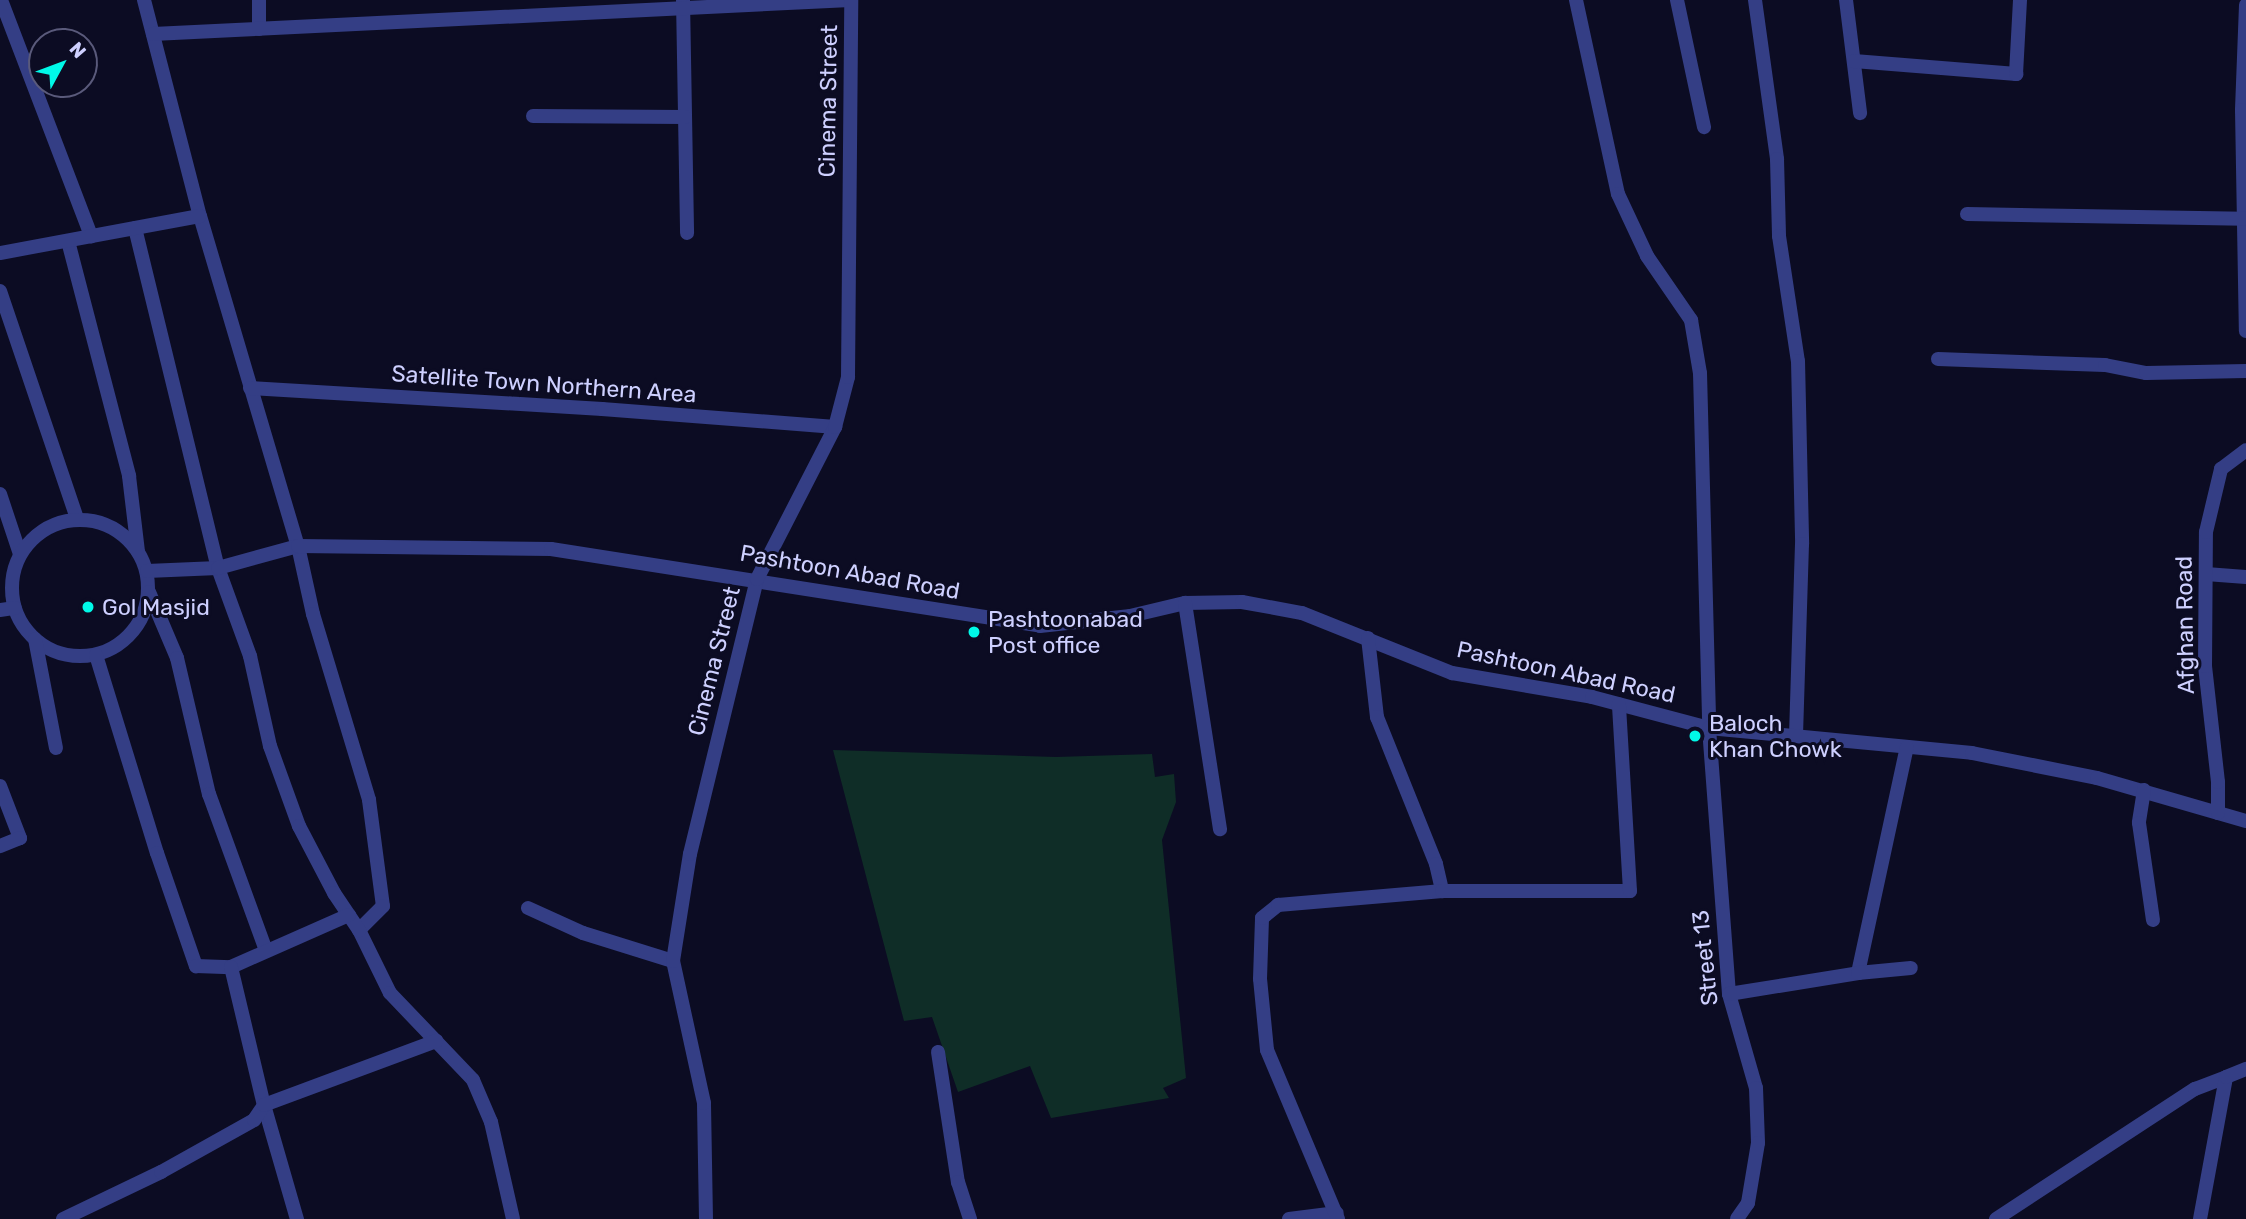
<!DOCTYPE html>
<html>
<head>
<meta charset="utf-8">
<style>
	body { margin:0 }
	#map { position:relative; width:2246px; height:1219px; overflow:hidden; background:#0c0c23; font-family:Rubik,sans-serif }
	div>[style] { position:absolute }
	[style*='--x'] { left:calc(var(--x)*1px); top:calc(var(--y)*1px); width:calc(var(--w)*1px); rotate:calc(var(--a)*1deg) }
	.green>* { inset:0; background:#0f2d27 }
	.minor>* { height:14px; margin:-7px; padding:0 7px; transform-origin:7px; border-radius:7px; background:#343e85 }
	.minor>.ring { margin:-7px; padding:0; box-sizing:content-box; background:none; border:14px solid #343e85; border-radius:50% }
	.dots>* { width:19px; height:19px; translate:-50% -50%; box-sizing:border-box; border:4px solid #0c0c23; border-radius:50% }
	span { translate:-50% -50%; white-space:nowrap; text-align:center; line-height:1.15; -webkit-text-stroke:6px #0c0c23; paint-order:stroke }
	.street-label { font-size:23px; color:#ced0ff }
	.poi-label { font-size:23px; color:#ced0ff }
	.left { translate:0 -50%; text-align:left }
	.north { position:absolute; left:28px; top:28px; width:70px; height:70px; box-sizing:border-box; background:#0c0c23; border:2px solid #5a5a7b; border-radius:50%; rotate:49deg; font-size:19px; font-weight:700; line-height:28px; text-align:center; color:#ced0ff }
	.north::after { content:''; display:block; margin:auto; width:24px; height:32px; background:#00f9e8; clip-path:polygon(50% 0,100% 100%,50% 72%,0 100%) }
</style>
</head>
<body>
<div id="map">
	<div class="green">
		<i style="clip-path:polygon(833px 750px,1056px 757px,1152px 754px,1155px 777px,1174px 774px,1176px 802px,1162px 840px,1186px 1078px,1163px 1088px,1169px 1098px,1051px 1118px,1030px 1066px,958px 1092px,932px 1017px,904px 1021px)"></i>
	</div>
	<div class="minor">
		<i style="--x:1;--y:0;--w:253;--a:69.1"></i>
		<i style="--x:144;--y:0;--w:223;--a:75.5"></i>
		<i style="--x:200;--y:216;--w:344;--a:73.5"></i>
		<i style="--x:298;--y:546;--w:70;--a:77.6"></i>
		<i style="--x:313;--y:614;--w:194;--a:73.2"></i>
		<i style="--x:369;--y:800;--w:107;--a:82.5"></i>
		<i style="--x:383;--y:906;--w:34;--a:135"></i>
		<i style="--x:359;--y:930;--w:70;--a:63.8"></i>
		<i style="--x:390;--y:993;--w:120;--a:46.3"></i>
		<i style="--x:473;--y:1080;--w:46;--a:66.8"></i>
		<i style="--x:491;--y:1122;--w:99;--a:77.2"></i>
		<i style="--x:259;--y:0;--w:29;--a:90"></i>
		<i style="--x:683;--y:0;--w:233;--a:89"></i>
		<i style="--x:1576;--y:0;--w:198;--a:77.8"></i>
		<i style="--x:1618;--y:194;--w:68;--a:64.9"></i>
		<i style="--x:1647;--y:256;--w:78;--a:55.5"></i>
		<i style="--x:1691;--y:320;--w:54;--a:80.4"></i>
		<i style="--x:1700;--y:373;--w:355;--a:88.5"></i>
		<i style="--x:1709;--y:728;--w:267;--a:85.7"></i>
		<i style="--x:1729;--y:994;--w:98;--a:74"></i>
		<i style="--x:1756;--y:1088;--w:55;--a:87.9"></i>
		<i style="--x:1758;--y:1143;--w:61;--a:99.5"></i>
		<i style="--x:1748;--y:1203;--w:19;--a:125"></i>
		<i style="--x:1677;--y:0;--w:130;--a:78"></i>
		<i style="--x:1755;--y:0;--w:161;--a:82.1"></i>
		<i style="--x:1777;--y:159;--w:77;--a:88.5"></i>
		<i style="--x:1779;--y:236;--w:126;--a:81.4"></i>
		<i style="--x:1798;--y:361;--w:183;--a:88.7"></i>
		<i style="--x:1802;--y:544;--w:192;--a:91.8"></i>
		<i style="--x:1846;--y:0;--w:114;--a:82.9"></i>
		<i style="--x:2246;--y:5;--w:105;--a:92.2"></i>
		<i style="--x:2242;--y:110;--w:221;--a:89"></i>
		<i style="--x:153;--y:34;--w:698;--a:-2.79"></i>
		<i style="--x:1854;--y:61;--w:163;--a:4.6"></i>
		<i style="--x:2016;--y:74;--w:74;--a:-86.9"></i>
		<i style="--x:533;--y:116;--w:152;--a:0.4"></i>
		<i style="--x:1967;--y:214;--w:277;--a:1"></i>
		<i style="--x:135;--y:228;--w:350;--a:76.3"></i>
		<i style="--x:218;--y:568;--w:94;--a:70"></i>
		<i style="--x:250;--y:656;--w:92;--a:77.5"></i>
		<i style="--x:270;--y:746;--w:85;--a:70.1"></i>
		<i style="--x:299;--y:826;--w:76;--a:62.4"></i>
		<i style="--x:334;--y:893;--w:45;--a:56"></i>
		<i style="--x:68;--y:241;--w:243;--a:75.4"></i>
		<i style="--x:129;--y:476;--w:76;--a:83.2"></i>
		<i style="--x:0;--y:253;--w:203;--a:-10.5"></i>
		<i style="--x:0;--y:291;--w:241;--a:71.3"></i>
		<i style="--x:1938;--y:359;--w:167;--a:2.1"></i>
		<i style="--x:2105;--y:365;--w:42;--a:11"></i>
		<i style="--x:2146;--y:373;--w:100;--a:-1.1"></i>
		<i style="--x:250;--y:388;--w:353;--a:3.4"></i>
		<i style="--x:602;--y:409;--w:234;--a:4.4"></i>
		<i style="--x:0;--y:494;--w:63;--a:71.6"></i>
		<i class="ring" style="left:12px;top:520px;width:122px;height:122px"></i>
		<i style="--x:147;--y:571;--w:71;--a:-2.4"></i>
		<i style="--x:218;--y:568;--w:83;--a:-15.4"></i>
		<i style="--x:298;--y:546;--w:253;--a:0.7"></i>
		<i style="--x:551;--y:549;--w:495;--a:8.9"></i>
		<i style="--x:1040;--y:626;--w:91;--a:-6.3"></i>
		<i style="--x:1130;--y:616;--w:57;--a:-13.3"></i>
		<i style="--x:1185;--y:603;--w:57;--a:-1"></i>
		<i style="--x:1242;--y:602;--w:61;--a:10.4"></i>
		<i style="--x:1302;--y:613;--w:162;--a:21.8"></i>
		<i style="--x:1452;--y:673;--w:142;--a:9.7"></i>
		<i style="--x:1592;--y:697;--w:121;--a:14.8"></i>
		<i style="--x:1709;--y:728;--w:264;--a:5.4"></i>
		<i style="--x:1972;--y:753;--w:127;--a:11.3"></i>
		<i style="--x:2097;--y:778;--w:155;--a:16.1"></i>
		<i style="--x:2206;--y:574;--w:40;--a:4.3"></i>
		<i style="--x:149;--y:592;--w:72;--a:67"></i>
		<i style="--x:177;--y:658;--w:140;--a:76.8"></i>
		<i style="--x:209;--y:794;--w:167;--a:70"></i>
		<i style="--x:1185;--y:603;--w:229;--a:81.2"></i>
		<i style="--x:0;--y:610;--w:15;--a:-8"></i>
		<i style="--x:1368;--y:638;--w:80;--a:83.5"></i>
		<i style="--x:1377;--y:717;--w:158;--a:68.1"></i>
		<i style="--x:1436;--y:864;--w:28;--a:77"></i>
		<i style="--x:35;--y:639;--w:111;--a:79.1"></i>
		<i style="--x:96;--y:655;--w:207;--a:72.9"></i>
		<i style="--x:157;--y:853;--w:120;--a:71"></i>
		<i style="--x:196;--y:966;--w:35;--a:2"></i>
		<i style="--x:231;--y:967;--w:129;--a:-23.8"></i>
		<i style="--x:0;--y:786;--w:56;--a:69"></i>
		<i style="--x:20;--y:838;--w:22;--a:158"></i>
		<i style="--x:2144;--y:790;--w:33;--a:99"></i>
		<i style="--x:2139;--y:823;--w:98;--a:81.8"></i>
		<i style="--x:2218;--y:813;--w:31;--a:-90"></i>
		<i style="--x:2218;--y:782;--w:117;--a:-96.4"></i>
		<i style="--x:2205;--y:666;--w:134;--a:-89.6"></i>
		<i style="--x:2206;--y:532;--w:65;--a:-76.6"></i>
		<i style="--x:2221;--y:469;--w:31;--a:-37"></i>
		<i style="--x:528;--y:908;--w:60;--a:24.4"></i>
		<i style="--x:583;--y:933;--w:94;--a:17.3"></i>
		<i style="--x:231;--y:967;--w:142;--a:76.6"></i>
		<i style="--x:264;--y:1105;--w:119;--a:73.9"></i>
		<i style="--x:1858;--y:973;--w:231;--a:-77.8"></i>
		<i style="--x:1729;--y:994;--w:131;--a:-9.2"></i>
		<i style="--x:1858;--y:973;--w:53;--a:-5.4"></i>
		<i style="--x:938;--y:1052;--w:132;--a:81.3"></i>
		<i style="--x:958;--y:1182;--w:39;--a:72"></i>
		<i style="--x:63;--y:1219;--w:109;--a:-25.6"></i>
		<i style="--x:161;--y:1172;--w:107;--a:-29.2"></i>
		<i style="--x:254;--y:1120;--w:18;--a:-56"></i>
		<i style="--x:264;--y:1105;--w:184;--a:-20.4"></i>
		<i style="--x:706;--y:1219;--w:116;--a:-91"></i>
		<i style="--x:704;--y:1103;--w:145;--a:-102.3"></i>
		<i style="--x:673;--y:961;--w:108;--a:-81"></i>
		<i style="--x:690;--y:854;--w:283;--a:-76.3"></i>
		<i style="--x:757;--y:579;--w:171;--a:-62.8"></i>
		<i style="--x:835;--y:427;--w:52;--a:-75.4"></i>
		<i style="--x:848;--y:377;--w:377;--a:-89.5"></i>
		<i style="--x:1289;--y:1219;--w:48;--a:-7.1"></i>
		<i style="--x:1338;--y:1219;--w:183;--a:-112.8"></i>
		<i style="--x:1267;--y:1050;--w:71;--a:-95.6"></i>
		<i style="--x:1260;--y:979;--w:61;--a:-88.1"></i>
		<i style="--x:1262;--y:918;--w:21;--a:-39"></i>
		<i style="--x:1278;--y:905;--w:165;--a:-4.9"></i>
		<i style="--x:1442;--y:891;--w:188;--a:0"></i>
		<i style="--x:1630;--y:891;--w:187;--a:-93.4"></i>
		<i style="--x:1996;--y:1219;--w:238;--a:-33.2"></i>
		<i style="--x:2195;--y:1089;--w:33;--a:-21"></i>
		<i style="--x:2200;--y:1219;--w:144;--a:-79.6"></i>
		<i style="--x:2226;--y:1077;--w:22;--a:-22"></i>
	</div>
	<div class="dots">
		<i style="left:88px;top:607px;background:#00f9e8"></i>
		<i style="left:974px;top:632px;background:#00f9e8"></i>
		<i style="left:1695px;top:736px;background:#00f9e8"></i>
	</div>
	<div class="street-label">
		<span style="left:828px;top:101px;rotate:-89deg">Cinema Street</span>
		<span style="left:544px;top:384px;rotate:4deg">Satellite Town Northern Area</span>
		<span style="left:850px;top:572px;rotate:10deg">Pashtoon Abad Road</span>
		<span style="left:2185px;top:625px;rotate:-91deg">Afghan Road</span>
		<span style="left:714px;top:661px;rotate:-76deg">Cinema Street</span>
		<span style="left:1566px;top:672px;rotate:12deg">Pashtoon Abad Road</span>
		<span style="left:1705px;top:958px;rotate:-96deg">Street 13</span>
	</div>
	<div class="poi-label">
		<span class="left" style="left:102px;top:607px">Gol Masjid</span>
		<span class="left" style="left:988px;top:632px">Pashtoonabad<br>Post office</span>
		<span class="left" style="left:1709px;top:736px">Baloch<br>Khan Chowk</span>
	</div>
	<div class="north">N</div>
</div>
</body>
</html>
